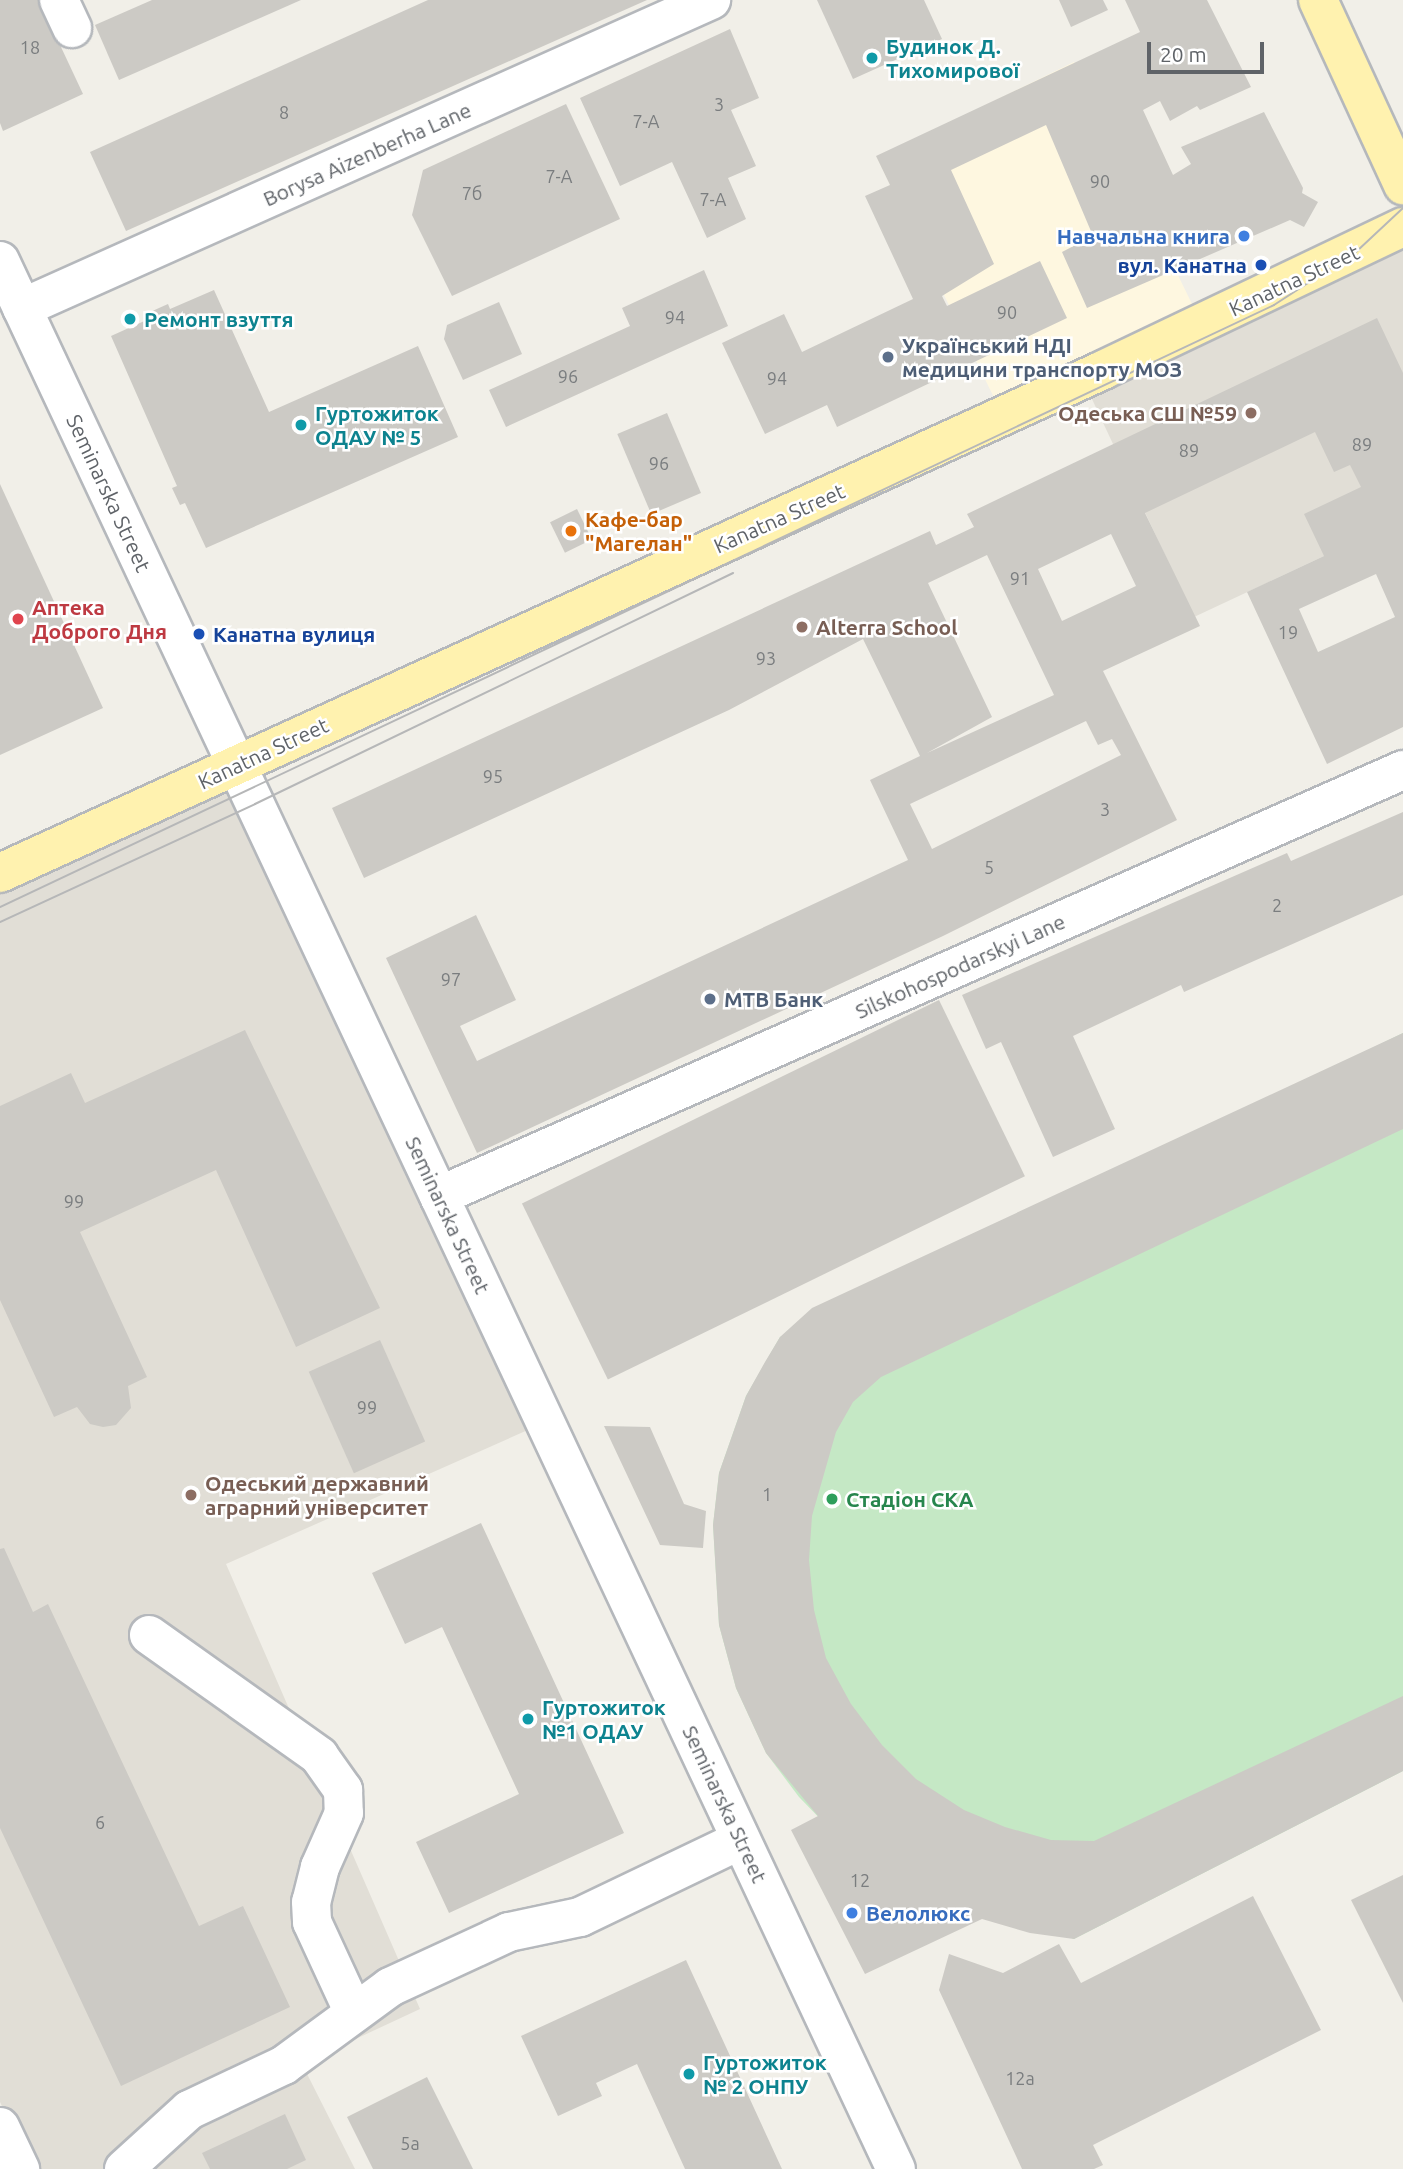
<!DOCTYPE html>
<html>
<head>
<meta charset="utf-8">
<style>
	body { margin:0 }
	#map { position:relative; width:1403px; height:2169px; overflow:hidden; background:#f1efe8; font-family:Ubuntu,sans-serif }
	div>[style] { position:absolute }
	[style*='--x'] { left:calc(var(--x)*1px); top:calc(var(--y)*1px); width:calc(var(--w)*1px); rotate:calc(var(--a)*1deg) }
	.commercial>* { inset:0; background:#fef7e0; transform-origin:0 0 }
	.education>* { inset:0; background:#e1ded6 }
	.green>* { inset:0; background:#c5e8c5 }
	.building>* { inset:0; background:#cccac5; transform-origin:0 0 }
	.roads { filter:drop-shadow(2px 0 #b5b8bc) drop-shadow(-2px 0 #b5b8bc) drop-shadow(0 2px #b5b8bc) drop-shadow(0 -2px #b5b8bc) }
	.minor>* { height:38px; margin:-19px; padding:0 19px; transform-origin:19px; border-radius:19px; background:#fff }
	.major>* { height:38px; margin:-19px; padding:0 19px; transform-origin:19px; border-radius:19px; background:#fff2af }
	.tram>* { height:2px; margin:-1px; padding:0 1px; transform-origin:1px; border-radius:1px; background:#b6b7b8 }
	.dots>* { width:19px; height:19px; translate:-50% -50%; box-sizing:border-box; border:4px solid #fff; border-radius:50% }
	span { translate:-50% -50%; white-space:nowrap; text-align:center; line-height:1.15; -webkit-text-stroke:5px #fff; paint-order:stroke }
	.number-label { font-size:18px; color:#7a7d7f }
	.number-label span { -webkit-text-stroke-width:0 }
	.culture-label { font-size:21px; color:#0d838f; font-weight:700 }
	.left { translate:0 -50%; text-align:left }
	.street-label { font-size:21px; color:#5f6368 }
	.shop-label { font-size:21px; color:#366cbe; font-weight:700 }
	.right { translate:-100% -50%; text-align:right }
	.transit-label { font-size:21px; color:#164399; font-weight:700 }
	.service-label { font-size:21px; color:#4e5e75; font-weight:700 }
	.education-label { font-size:21px; color:#785e54; font-weight:700 }
	.food-label { font-size:21px; color:#c56008; font-weight:700 }
	.health-label { font-size:21px; color:#be3a42; font-weight:700 }
	.leisure-label { font-size:21px; color:#27864d; font-weight:700 }
	.scale { position:absolute; left:1147px; top:42px; width:117px; height:32px; box-sizing:border-box; border:4px solid #5f6368; border-top:0; padding-left:9px; font-size:21px; line-height:24px; white-space:nowrap; color:#5f6368; -webkit-text-stroke:5px #fff; paint-order:stroke }
</style>
</head>
<body>
<div id="map">
	<div class="commercial">
		<i style="left:1074px;top:62px;width:287px;height:219px;rotate:64deg"></i>
	</div>
	<div class="education">
		<i style="clip-path:polygon(1403px 234px,1403px 519px,1194px 617px,1084px 382px)"></i>
		<i style="clip-path:polygon(236px 767px,539px 1425px,226px 1564px,420px 2009px,302px 2064px,355px 2169px,32px 2169px,0 2102px,0 877px)"></i>
	</div>
	<div class="green">
		<i style="clip-path:polygon(1403px 1033px,1403px 1771px,1074px 1939px,832px 1831px,799px 1797px,766px 1753px,736px 1688px,719px 1625px,713px 1525px,719px 1473px,746px 1396px,780px 1337px)"></i>
	</div>
	<div class="building">
		<i style="clip-path:polygon(0 0,39px 0,83px 94px,3px 131px,0 123px)"></i>
		<i style="clip-path:polygon(152px 0,301px 0,119px 80px,95px 25px)"></i>
		<i style="clip-path:polygon(428px 0,647px 0,126px 231px,90px 152px)"></i>
		<i style="clip-path:polygon(817px 0,924px 0,942px 39px,853px 79px)"></i>
		<i style="clip-path:polygon(1059px 0,1103px 0,1108px 10px,1071px 27px)"></i>
		<i style="clip-path:polygon(1125px 0,1207px 0,1251px 87px,1200px 110px,1197px 106px,1170px 121px,1160px 101px,1143px 110px,1173px 175px,1191px 164px,1181px 147px,1264px 112px,1303px 188px,1302px 193px,1318px 202px,1304px 227px,1290px 220px,1087px 308px,1062px 252px,1093px 236px,1046px 125px,951px 170px,994px 264px,942px 296px,947px 306px,1040px 261px,1067px 318px,837px 427px,827px 405px,765px 434px,722px 343px,784px 314px,802px 352px,913px 299px,865px 196px,890px 185px,876px 156px,1140px 32px)"></i>
		<i style="clip-path:polygon(730px 29px,759px 98px,731px 110px,756px 166px,728px 178px,746px 219px,707px 238px,672px 162px,620px 186px,580px 98px)"></i>
		<i style="clip-path:polygon(566px 104px,620px 219px,452px 296px,412px 215px,423px 170px)"></i>
		<i style="clip-path:polygon(704px 270px,728px 326px,506px 427px,489px 390px,630px 326px,622px 308px)"></i>
		<i style="clip-path:polygon(214px 290px,269px 412px,418px 346px,458px 437px,206px 548px,185px 503px,180px 505px,172px 488px,177px 486px,111px 336px,151px 318px,148px 313px,159px 308px,168px 304px,170px 309px)"></i>
		<i style="clip-path:polygon(499px 302px,522px 354px,463px 380px,444px 339px,447px 325px)"></i>
		<i style="clip-path:polygon(evenodd,1377px 318px,1403px 373px,1403px 727px,1327px 764px,1247px 592px,1324px 556px,1304px 514px,1361px 487px,1350px 465px,1334px 472px,1315px 432px,1145px 513px,1200px 626px,1103px 671px,1177px 820px,943px 936px,477px 1153px,386px 958px,476px 915px,516px 1000px,460px 1026px,477px 1061px,908px 860px,870px 780px,920px 756px,863px 639px,729px 710px,364px 878px,332px 808px,930px 531px,936px 545px,974px 527px,967px 514px,1377px 318px,1111px 534px,1136px 586px,1062px 621px,1038px 569px,1111px 534px,1377px 318px,987px 555px,1054px 695px,927px 753px,992px 717px,928px 583px,987px 555px,1377px 318px,1376px 574px,1395px 617px,1318px 652px,1299px 609px,1376px 574px,1377px 318px,1086px 721px,1098px 745px,1112px 739px,1121px 755px,932px 849px,910px 804px,1086px 721px)"></i>
		<i style="left:667px;top:413px;width:87px;height:54px;rotate:67deg"></i>
		<i style="clip-path:polygon(0 484px,103px 708px,0 755px)"></i>
		<i style="left:577px;top:509px;width:34px;height:30px;rotate:64deg"></i>
		<i style="clip-path:polygon(1403px 812px,1403px 895px,1184px 992px,1181px 985px,1073px 1036px,1115px 1129px,1053px 1157px,1001px 1042px,986px 1049px,962px 995px,1287px 853px,1291px 861px)"></i>
		<i style="left:939px;top:1000px;width:196px;height:464px;rotate:64deg"></i>
		<i style="clip-path:polygon(245px 1030px,380px 1308px,296px 1347px,216px 1170px,80px 1232px,147px 1377px,128px 1386px,131px 1408px,116px 1425px,103px 1427px,90px 1424px,77px 1407px,54px 1417px,0 1300px,0 1106px,71px 1073px,85px 1103px)"></i>
		<i style="clip-path:polygon(1403px 1033px,1403px 1129px,881px 1377px,853px 1402px,836px 1432px,812px 1516px,809px 1560px,814px 1610px,826px 1658px,851px 1704px,882px 1745px,916px 1779px,964px 1810px,1005px 1827px,1051px 1840px,1094px 1841px,1403px 1696px,1403px 1771px,1074px 1939px,1030px 1933px,982px 1919px,865px 1974px,791px 1830px,818px 1816px,766px 1753px,736px 1688px,719px 1625px,713px 1525px,719px 1473px,746px 1396px,765px 1362px,780px 1337px,812px 1308px)"></i>
		<i style="left:380px;top:1340px;width:111px;height:78px;rotate:66deg"></i>
		<i style="clip-path:polygon(604px 1426px,650px 1427px,684px 1504px,706px 1511px,703px 1548px,660px 1545px)"></i>
		<i style="clip-path:polygon(481px 1523px,624px 1833px,449px 1913px,416px 1842px,519px 1794px,442px 1627px,405px 1644px,372px 1573px)"></i>
		<i style="clip-path:polygon(4px 1548px,33px 1612px,48px 1604px,199px 1926px,243px 1906px,290px 2007px,121px 2086px,0 1828px,0 1549px)"></i>
		<i style="clip-path:polygon(1403px 1875px,1403px 2003px,1351px 1900px)"></i>
		<i style="clip-path:polygon(1253px 1896px,1321px 2030px,1093px 2145px,1103px 2165px,1094px 2169px,1022px 2169px,939px 1990px,949px 1954px,1003px 1973px,1059px 1944px,1081px 1983px)"></i>
		<i style="clip-path:polygon(686px 1960px,782px 2169px,685px 2169px,637px 2064px,596px 2083px,602px 2096px,558px 2116px,521px 2036px)"></i>
		<i style="clip-path:polygon(427px 2077px,473px 2169px,373px 2169px,347px 2117px)"></i>
		<i style="clip-path:polygon(285px 2114px,306px 2160px,287px 2169px,210px 2169px,202px 2153px)"></i>
	</div>
	<div class="roads">
		<div class="minor">
			<i style="--x:59;--y:0;--w:31;--a:65"></i>
			<i style="--x:0;--y:261;--w:2108;--a:64.85"></i>
			<i style="--x:22;--y:308;--w:755;--a:-24.09"></i>
			<i style="--x:439;--y:1196;--w:1054;--a:-23.84"></i>
			<i style="--x:149;--y:1635;--w:209;--a:35.4"></i>
			<i style="--x:319;--y:1756;--w:42;--a:54.8"></i>
			<i style="--x:343;--y:1790;--w:23;--a:88"></i>
			<i style="--x:344;--y:1813;--w:59;--a:114"></i>
			<i style="--x:320;--y:1867;--w:36;--a:104"></i>
			<i style="--x:311;--y:1902;--w:20;--a:87"></i>
			<i style="--x:312;--y:1922;--w:100;--a:65.2"></i>
			<i style="--x:0;--y:2127;--w:47;--a:64.5"></i>
			<i style="--x:124;--y:2169;--w:88;--a:-42.2"></i>
			<i style="--x:189;--y:2110;--w:105;--a:-25.3"></i>
			<i style="--x:284;--y:2065;--w:132;--a:-36.3"></i>
			<i style="--x:390;--y:1987;--w:131;--a:-24.8"></i>
			<i style="--x:509;--y:1932;--w:73;--a:-11.9"></i>
			<i style="--x:580;--y:1917;--w:178;--a:-25.6"></i>
		</div>
		<div class="major">
			<i style="--x:1318;--y:0;--w:204;--a:65.3"></i>
			<i style="--x:0;--y:873;--w:1212;--a:-24.51"></i>
			<i style="--x:1103;--y:370;--w:332;--a:-25.5"></i>
		</div>
	</div>
	<div class="tram">
		<i style="--x:0;--y:907;--w:1409;--a:-25.29"></i>
		<i style="--x:1274;--y:305;--w:99;--a:-33"></i>
		<i style="--x:1357;--y:251;--w:63;--a:-43.1"></i>
		<i style="--x:0;--y:922;--w:281;--a:-24.8"></i>
		<i style="--x:255;--y:804;--w:531;--a:-25.79"></i>
	</div>
	<div class="dots">
		<i style="left:872px;top:58px;background:#0f9aa8"></i>
		<i style="left:1244px;top:236px;background:#3f7fe0"></i>
		<i style="left:1261px;top:265px;background:#1a4fb4"></i>
		<i style="left:130px;top:319px;background:#0f9aa8"></i>
		<i style="left:888px;top:357px;background:#5c6f8a"></i>
		<i style="left:1251px;top:413px;background:#8d6e63"></i>
		<i style="left:301px;top:425px;background:#0f9aa8"></i>
		<i style="left:571px;top:531px;background:#e8710a"></i>
		<i style="left:18px;top:619px;background:#e0444e"></i>
		<i style="left:802px;top:627px;background:#8d6e63"></i>
		<i style="left:199px;top:634px;background:#1a4fb4"></i>
		<i style="left:710px;top:999px;background:#5c6f8a"></i>
		<i style="left:191px;top:1495px;background:#8d6e63"></i>
		<i style="left:832px;top:1499px;background:#2e9e5b"></i>
		<i style="left:528px;top:1719px;background:#0f9aa8"></i>
		<i style="left:852px;top:1913px;background:#3f7fe0"></i>
		<i style="left:689px;top:2074px;background:#0f9aa8"></i>
	</div>
	<div class="number-label">
		<span style="left:30px;top:47px">18</span>
		<span style="left:719px;top:104px">3</span>
		<span style="left:284px;top:112px">8</span>
		<span style="left:646px;top:121px">7-А</span>
		<span style="left:559px;top:176px">7-А</span>
		<span style="left:1100px;top:181px">90</span>
		<span style="left:472px;top:193px">7б</span>
		<span style="left:713px;top:199px">7-А</span>
		<span style="left:1007px;top:312px">90</span>
		<span style="left:675px;top:317px">94</span>
		<span style="left:568px;top:376px">96</span>
		<span style="left:777px;top:378px">94</span>
		<span style="left:1362px;top:444px">89</span>
		<span style="left:1189px;top:450px">89</span>
		<span style="left:659px;top:463px">96</span>
		<span style="left:1020px;top:578px">91</span>
		<span style="left:1288px;top:632px">19</span>
		<span style="left:766px;top:658px">93</span>
		<span style="left:493px;top:776px">95</span>
		<span style="left:1105px;top:809px">3</span>
		<span style="left:989px;top:867px">5</span>
		<span style="left:1277px;top:905px">2</span>
		<span style="left:451px;top:979px">97</span>
		<span style="left:74px;top:1201px">99</span>
		<span style="left:367px;top:1407px">99</span>
		<span style="left:767px;top:1494px">1</span>
		<span style="left:100px;top:1822px">6</span>
		<span style="left:860px;top:1880px">12</span>
		<span style="left:1020px;top:2078px">12а</span>
		<span style="left:410px;top:2143px">5а</span>
	</div>
	<div class="culture-label">
		<span class="left" style="left:886px;top:58px">Будинок Д.<br>Тихомирової</span>
		<span class="left" style="left:144px;top:319px">Ремонт взуття</span>
		<span class="left" style="left:315px;top:425px">Гуртожиток<br>ОДАУ № 5</span>
		<span class="left" style="left:542px;top:1719px">Гуртожиток<br>№1 ОДАУ</span>
		<span class="left" style="left:703px;top:2074px">Гуртожиток<br>№ 2 ОНПУ</span>
	</div>
	<div class="street-label">
		<span style="left:367px;top:154px;rotate:-24deg">Borysa Aizenberha Lane</span>
		<span style="left:1294px;top:280px;rotate:-25deg">Kanatna Street</span>
		<span style="left:109px;top:493px;rotate:65deg">Seminarska Street</span>
		<span style="left:779px;top:518px;rotate:-24deg">Kanatna Street</span>
		<span style="left:263px;top:753px;rotate:-25deg">Kanatna Street</span>
		<span style="left:960px;top:966px;rotate:-24deg">Silskohospodarskyi Lane</span>
		<span style="left:448px;top:1215px;rotate:65deg">Seminarska Street</span>
		<span style="left:725px;top:1804px;rotate:65deg">Seminarska Street</span>
	</div>
	<div class="shop-label">
		<span class="right" style="left:1230px;top:236px">Навчальна книга</span>
		<span class="left" style="left:866px;top:1913px">Велолюкс</span>
	</div>
	<div class="transit-label">
		<span class="right" style="left:1247px;top:265px">вул. Канатна</span>
		<span class="left" style="left:213px;top:634px">Канатна вулиця</span>
	</div>
	<div class="service-label">
		<span class="left" style="left:902px;top:357px">Український НДІ<br>медицини транспорту МОЗ</span>
		<span class="left" style="left:724px;top:999px">МТВ Банк</span>
	</div>
	<div class="education-label">
		<span class="right" style="left:1237px;top:413px">Одеська CШ №59</span>
		<span class="left" style="left:816px;top:627px">Alterra School</span>
		<span class="left" style="left:205px;top:1495px">Одеський державний<br>аграрний університет</span>
	</div>
	<div class="food-label">
		<span class="left" style="left:585px;top:531px">Кафе-бар<br>"Магелан"</span>
	</div>
	<div class="health-label">
		<span class="left" style="left:32px;top:619px">Аптека<br>Доброго Дня</span>
	</div>
	<div class="leisure-label">
		<span class="left" style="left:846px;top:1499px">Стадіон СКА</span>
	</div>
	<div class="scale">20 m</div>
</div>
</body>
</html>
